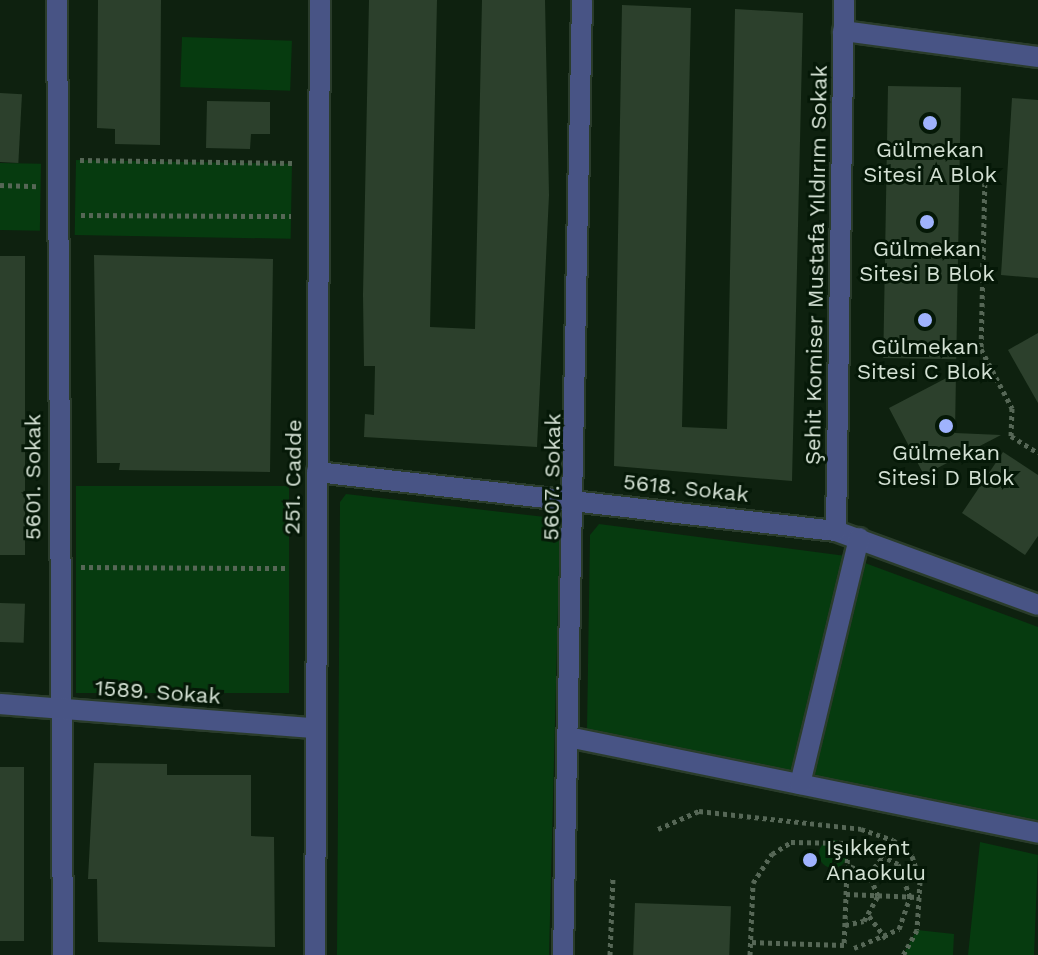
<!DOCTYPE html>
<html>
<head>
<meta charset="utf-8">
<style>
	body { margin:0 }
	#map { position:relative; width:1038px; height:955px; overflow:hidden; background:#0e210f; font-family:"Work Sans",sans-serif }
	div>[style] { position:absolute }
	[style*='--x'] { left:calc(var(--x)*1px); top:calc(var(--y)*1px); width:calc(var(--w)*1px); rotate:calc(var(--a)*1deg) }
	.green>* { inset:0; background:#063b0f; transform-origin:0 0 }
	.round { border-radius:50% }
	.building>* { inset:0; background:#2c402c; transform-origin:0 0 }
	.path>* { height:5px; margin-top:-2.5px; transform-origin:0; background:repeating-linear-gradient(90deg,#566756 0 4px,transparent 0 8px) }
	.roads { filter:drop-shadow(2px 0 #2a3c2b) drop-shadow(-2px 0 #2a3c2b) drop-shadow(0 2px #2a3c2b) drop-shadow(0 -2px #2a3c2b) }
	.minor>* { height:20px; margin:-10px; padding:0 10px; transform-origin:10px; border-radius:10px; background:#485485 }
	.dots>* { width:22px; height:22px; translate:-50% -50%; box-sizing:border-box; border:4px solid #051807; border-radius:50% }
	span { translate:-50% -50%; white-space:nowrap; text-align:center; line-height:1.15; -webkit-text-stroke:6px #051807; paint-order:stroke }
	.poi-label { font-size:22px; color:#d4e1d4 }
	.left { translate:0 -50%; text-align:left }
	.street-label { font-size:22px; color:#d4e1d4 }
</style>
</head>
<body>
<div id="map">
	<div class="green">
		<i style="left:182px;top:37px;width:110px;height:50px;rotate:2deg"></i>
		<i style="left:76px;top:160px;width:216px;height:75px;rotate:1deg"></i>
		<i style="left:0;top:163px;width:41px;height:67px;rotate:1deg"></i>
		<i style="left:289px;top:486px;width:207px;height:213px;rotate:90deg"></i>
		<i style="clip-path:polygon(346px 494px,554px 518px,560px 527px,549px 955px,337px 955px,340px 502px)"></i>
		<i style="clip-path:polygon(599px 524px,846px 556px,1038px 627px,1038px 822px,587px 731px,590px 535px)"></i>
		<i class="round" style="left:819px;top:840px;width:28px;height:28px"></i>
		<i style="clip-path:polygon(980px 842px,1038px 855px,1034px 955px,968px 955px)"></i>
		<i style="clip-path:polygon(917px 930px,954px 934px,953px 955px,903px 955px)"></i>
	</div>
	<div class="building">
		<i style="clip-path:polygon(98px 0,161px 0,160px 145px,115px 144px,115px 129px,97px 128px)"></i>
		<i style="clip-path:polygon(369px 0,437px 0,430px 327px,475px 329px,482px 0,545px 0,549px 195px,537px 447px,364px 437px,365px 414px,374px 415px,375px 366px,364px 366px,363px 295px)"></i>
		<i style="clip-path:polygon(622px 5px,691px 8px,682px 427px,727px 429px,735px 9px,803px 13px,792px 481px,614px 466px)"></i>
		<i style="left:888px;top:86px;width:73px;height:272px;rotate:1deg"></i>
		<i style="left:0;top:93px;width:22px;height:69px;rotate:3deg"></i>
		<i style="clip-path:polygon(1012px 98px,1038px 100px,1038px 278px,1001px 275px)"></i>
		<i style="clip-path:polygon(207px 101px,270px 102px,270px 134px,251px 134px,250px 149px,206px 148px)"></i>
		<i style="clip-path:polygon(94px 255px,273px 259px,270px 472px,119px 470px,120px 463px,97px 463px)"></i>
		<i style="left:0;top:256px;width:25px;height:299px"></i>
		<i style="clip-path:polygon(1038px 333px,1038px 403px,1008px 350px)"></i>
		<i style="clip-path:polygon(956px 373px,955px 433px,1001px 435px,924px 475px,889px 408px)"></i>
		<i style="clip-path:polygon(1003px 452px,1038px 475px,1038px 536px,1025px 555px,962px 513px)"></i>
		<i style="left:0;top:603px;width:25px;height:39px;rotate:2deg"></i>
		<i style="clip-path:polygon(94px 763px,167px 764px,167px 775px,251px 775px,251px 836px,274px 837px,275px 947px,98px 942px,97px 879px,88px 879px)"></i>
		<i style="left:0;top:767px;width:24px;height:174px"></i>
		<i style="left:635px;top:903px;width:96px;height:52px;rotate:2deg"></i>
	</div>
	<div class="path">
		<i style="--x:80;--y:160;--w:212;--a:0.8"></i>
		<i style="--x:985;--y:175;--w:174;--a:91.3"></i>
		<i style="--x:981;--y:349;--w:67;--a:62.3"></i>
		<i style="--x:1012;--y:408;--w:28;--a:92"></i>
		<i style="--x:1011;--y:436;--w:32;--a:32"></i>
		<i style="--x:0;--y:185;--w:38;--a:2"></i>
		<i style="--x:81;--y:215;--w:210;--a:0.3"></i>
		<i style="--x:968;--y:378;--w:25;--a:-29"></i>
		<i style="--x:81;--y:567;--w:208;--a:0.3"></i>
		<i style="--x:658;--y:829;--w:45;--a:-23.7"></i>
		<i style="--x:699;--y:811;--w:163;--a:6.3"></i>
		<i style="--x:861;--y:829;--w:34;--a:19"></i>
		<i style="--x:893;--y:840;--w:25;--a:40"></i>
		<i style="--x:912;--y:856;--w:26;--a:72"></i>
		<i style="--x:920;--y:881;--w:49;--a:93.5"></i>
		<i style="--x:917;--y:930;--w:29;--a:119"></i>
		<i style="--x:869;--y:874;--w:27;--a:-51"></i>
		<i style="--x:846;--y:894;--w:74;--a:2.3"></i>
		<i style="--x:869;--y:916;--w:30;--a:53"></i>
		<i style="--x:845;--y:925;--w:19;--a:-12"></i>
		<i style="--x:864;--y:921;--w:29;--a:-61"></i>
		<i style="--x:878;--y:896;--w:24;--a:-112"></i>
		<i style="--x:869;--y:874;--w:24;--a:-158"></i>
		<i style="--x:854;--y:948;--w:49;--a:-22.9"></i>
		<i style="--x:899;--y:929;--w:34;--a:-71"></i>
		<i style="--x:910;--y:897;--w:35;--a:-110"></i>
		<i style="--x:898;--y:864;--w:46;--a:-152.9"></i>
		<i style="--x:610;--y:955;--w:78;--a:-87.8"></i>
		<i style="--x:750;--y:955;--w:72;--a:-87.6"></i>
		<i style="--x:753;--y:883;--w:35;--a:-57"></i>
		<i style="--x:772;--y:854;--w:22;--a:-32"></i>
		<i style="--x:791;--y:842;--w:57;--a:1"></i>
		<i style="--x:848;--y:843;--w:102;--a:92.2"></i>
		<i style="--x:844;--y:945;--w:93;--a:-178.2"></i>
	</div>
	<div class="roads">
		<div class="minor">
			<i style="--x:57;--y:0;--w:955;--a:89.64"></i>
			<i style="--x:843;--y:31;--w:197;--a:7.6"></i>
			<i style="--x:317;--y:472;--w:522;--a:6.49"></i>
			<i style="--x:836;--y:531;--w:215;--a:20.1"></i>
			<i style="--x:836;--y:531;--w:531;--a:-89.14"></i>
			<i style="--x:0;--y:704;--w:314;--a:4.4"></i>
			<i style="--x:568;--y:737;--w:480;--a:11.5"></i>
			<i style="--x:800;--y:784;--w:253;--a:-76.5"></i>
			<i style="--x:315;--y:955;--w:955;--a:-89.7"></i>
			<i style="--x:563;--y:955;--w:955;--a:-88.86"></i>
		</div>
	</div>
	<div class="dots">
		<i style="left:930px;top:123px;background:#9fb3fd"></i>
		<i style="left:927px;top:222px;background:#9fb3fd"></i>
		<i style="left:925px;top:320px;background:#9fb3fd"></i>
		<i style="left:946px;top:426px;background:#9fb3fd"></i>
		<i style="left:810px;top:860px;background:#9fb3fd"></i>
	</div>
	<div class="poi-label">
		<span style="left:930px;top:162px">Gülmekan<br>Sitesi A Blok</span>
		<span style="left:927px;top:261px">Gülmekan<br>Sitesi B Blok</span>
		<span style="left:925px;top:359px">Gülmekan<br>Sitesi C Blok</span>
		<span style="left:946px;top:465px">Gülmekan<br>Sitesi D Blok</span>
		<span class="left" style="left:826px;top:860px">Işıkkent<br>Anaokulu</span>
	</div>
	<div class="street-label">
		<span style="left:816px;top:265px;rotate:-89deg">Şehit Komiser Mustafa Yıldırım Sokak</span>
		<span style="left:33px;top:477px;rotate:-90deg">5601. Sokak</span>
		<span style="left:293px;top:477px;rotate:-89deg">251. Cadde</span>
		<span style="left:552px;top:477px;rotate:-89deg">5607. Sokak</span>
		<span style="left:686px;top:488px;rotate:6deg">5618. Sokak</span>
		<span style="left:158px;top:692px;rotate:4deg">1589. Sokak</span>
	</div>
</div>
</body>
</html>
